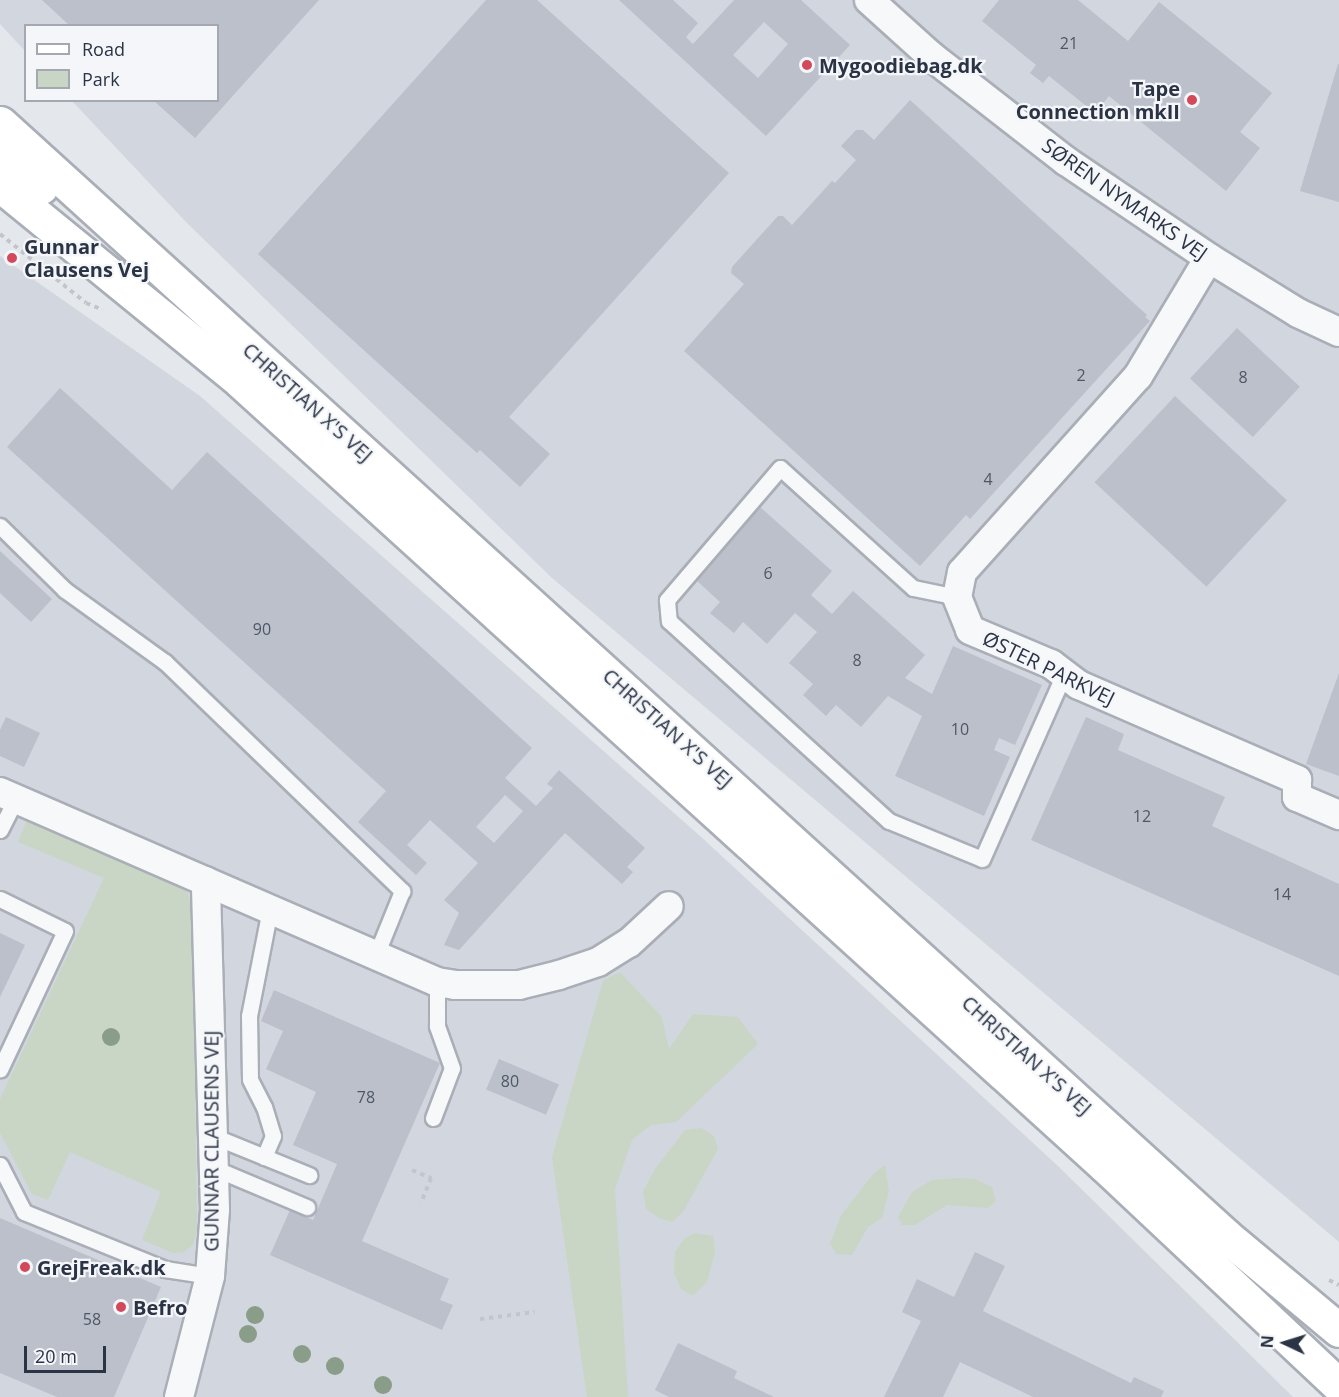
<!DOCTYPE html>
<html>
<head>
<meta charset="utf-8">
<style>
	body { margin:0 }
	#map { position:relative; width:1339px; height:1397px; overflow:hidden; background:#e4e7ec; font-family:"Open Sans",sans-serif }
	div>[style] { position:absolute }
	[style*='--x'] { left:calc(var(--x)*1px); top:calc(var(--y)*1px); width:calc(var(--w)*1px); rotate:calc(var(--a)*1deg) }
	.built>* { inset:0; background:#d2d6de }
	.green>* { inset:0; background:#c9d6c5 }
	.building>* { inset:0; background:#bbc0ca; transform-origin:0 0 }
	.path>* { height:4px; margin-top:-2px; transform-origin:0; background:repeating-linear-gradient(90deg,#c2c5cb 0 4.5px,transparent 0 9px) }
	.roads { filter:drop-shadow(2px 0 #a9aeb7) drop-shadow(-2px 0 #a9aeb7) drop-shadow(0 2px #a9aeb7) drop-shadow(0 -2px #a9aeb7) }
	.lane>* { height:15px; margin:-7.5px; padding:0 7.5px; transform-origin:7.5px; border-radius:7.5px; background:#f7f8fa }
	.street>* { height:28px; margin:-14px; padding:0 14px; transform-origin:14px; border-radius:14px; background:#f7f8fa }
	.secondary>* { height:33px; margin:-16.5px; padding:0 16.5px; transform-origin:16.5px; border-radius:16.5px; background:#fff }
	.trees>* { width:18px; height:18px; margin:-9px; border-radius:50%; background:#899d89 }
	.dots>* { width:16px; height:16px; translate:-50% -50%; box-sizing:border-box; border:3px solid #f4f6f9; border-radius:50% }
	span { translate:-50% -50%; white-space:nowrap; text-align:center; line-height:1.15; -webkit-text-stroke:4.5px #f4f6f9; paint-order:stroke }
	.number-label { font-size:16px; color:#4f5766 }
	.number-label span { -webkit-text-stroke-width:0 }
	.poi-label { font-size:20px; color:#2b3445; font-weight:700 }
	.left { translate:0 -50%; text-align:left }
	.right { translate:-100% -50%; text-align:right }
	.street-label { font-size:20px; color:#2b3445 }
	.legend { position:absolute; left:24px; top:24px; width:195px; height:78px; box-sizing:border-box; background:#f4f6f9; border:2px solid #a4a8b1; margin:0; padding:8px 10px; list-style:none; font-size:18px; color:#2b3445 }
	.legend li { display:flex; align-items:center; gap:12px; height:30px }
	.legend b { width:30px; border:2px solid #a4a8b1 }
	.north { position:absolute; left:1255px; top:1313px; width:60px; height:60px; -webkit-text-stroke:4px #f4f6f9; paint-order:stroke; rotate:274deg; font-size:16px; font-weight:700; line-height:24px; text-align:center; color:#2b3445 }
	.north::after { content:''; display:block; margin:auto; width:21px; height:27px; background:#2b3445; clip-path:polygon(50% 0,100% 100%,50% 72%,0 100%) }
	.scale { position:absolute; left:24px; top:1346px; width:82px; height:27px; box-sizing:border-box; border:3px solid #2b3445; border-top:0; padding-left:8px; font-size:18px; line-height:21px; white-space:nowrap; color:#2b3445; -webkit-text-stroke:4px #f4f6f9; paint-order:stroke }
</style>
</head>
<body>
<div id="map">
	<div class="built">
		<i style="clip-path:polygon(0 0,1339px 0,1339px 1242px,552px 578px,186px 222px,72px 101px,218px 100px,218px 26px,26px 26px,25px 51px,0 24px)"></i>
		<i style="clip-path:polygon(0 256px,200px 396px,700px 836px,1059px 1167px,1293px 1397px,0 1397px)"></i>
	</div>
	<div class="green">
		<i style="clip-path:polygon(28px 818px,175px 880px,188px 894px,193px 911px,197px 1230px,193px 1245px,184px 1252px,173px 1253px,142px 1240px,161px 1192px,70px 1152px,48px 1200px,32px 1194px,0 1133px,0 1099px,104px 878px,18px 842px)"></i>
		<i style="clip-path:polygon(620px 972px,662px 1017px,669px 1049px,693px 1014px,738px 1017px,758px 1044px,676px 1122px,651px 1125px,632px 1140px,615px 1189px,628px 1397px,587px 1397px,552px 1157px,603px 981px)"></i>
		<i style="clip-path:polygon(701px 1128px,714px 1136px,718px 1149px,683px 1212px,672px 1222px,659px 1218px,646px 1209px,643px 1191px,655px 1169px,685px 1130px)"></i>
		<i style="clip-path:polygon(885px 1165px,889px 1191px,882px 1218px,868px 1227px,852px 1255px,836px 1254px,830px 1243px,842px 1214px,874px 1173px)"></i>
		<i style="clip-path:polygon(954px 1178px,975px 1179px,992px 1187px,996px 1201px,988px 1208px,947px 1205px,915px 1225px,902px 1225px,898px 1217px,912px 1192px,932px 1180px)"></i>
		<i style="clip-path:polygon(694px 1233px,713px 1236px,715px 1252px,707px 1282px,693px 1296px,681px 1289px,674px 1273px,675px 1252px,684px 1239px)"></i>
	</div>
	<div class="building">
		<i style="clip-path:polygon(42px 0,319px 0,195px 138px,153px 100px,218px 100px,218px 26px,70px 26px)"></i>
		<i style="clip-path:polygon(486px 0,537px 0,729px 173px,509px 417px,550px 454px,520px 487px,480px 450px,477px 453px,258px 254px)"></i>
		<i style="clip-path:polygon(evenodd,619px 0,673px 0,698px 23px,686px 37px,693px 44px,734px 0,801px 0,850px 45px,766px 136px,619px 0,764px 22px,788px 44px,758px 78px,733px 55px,764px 22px)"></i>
		<i style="clip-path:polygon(999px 0,1078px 0,1128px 41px,1159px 2px,1272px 93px,1240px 132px,1260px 148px,1226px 191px,1109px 96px,1095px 113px,1049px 76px,1043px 83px,1030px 73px,1036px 65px,982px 21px)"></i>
		<i style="clip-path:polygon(1338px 64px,1339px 64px,1339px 202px,1300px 191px)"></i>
		<i style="clip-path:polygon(910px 100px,1147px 315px,1145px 317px,1150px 321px,970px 519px,966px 515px,920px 566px,684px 351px,744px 284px,731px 273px,732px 267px,778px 216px,783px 216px,792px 225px,832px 181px,835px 183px,856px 160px,841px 146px,856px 130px,863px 130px,874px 140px)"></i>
		<i style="left:1237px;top:328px;width:86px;height:69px;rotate:43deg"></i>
		<i style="clip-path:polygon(evenodd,60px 388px,172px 490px,207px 452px,532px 748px,505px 778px,536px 806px,553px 788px,547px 784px,559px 770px,645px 848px,627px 867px,633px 872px,622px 884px,565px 833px,459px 950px,444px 945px,459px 913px,444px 900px,478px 863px,430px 820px,407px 845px,427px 863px,416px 875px,358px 822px,386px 791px,7px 447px,60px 388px,505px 795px,523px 811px,494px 843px,476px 827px,505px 795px)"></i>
		<i style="left:1175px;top:396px;width:153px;height:118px;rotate:43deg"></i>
		<i style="clip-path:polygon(760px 507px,832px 571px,811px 595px,832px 614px,853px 591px,925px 655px,905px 678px,932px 694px,953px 646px,1042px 685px,1015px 745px,999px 738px,994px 750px,1010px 757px,984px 816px,895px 776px,922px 716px,888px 696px,861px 727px,836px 705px,826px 716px,803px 695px,813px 684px,789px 663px,817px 632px,795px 613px,767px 644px,743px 622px,734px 633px,710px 613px,720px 602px,696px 580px)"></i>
		<i style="clip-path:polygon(0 551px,52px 599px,31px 622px,0 593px)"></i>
		<i style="clip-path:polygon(1339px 673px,1339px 776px,1306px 764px)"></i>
		<i style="clip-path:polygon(6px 717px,40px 733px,24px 767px,0 756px,0 730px)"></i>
		<i style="clip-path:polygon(1086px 717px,1124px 734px,1118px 750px,1225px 797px,1212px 826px,1339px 884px,1339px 976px,1031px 840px)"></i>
		<i style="clip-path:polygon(0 933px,25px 945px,0 997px)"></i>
		<i style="clip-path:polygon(274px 990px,440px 1063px,362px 1241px,449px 1279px,440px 1300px,453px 1305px,442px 1330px,270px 1255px,290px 1210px,313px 1220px,337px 1164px,293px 1145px,316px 1092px,266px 1069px,283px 1031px,261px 1021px)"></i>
		<i style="left:499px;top:1059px;width:65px;height:33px;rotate:23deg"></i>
		<i style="clip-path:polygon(0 1218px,161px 1287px,114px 1397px,57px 1397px,0 1373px)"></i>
		<i style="clip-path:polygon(975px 1252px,1005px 1266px,983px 1311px,1131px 1383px,1134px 1377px,1164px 1391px,1161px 1397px,1033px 1397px,960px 1362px,943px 1397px,884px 1397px,921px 1321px,902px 1312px,917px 1279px,954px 1297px)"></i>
		<i style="clip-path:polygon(678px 1343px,737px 1371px,734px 1378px,774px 1397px,669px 1397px,655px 1390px)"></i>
	</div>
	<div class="path">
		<i style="--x:0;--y:234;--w:110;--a:38.7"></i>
		<i style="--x:86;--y:303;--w:18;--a:22"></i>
		<i style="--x:412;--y:1170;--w:21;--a:23"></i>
		<i style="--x:431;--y:1178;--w:27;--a:112"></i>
		<i style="--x:1329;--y:1280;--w:11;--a:27"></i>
		<i style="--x:480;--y:1319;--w:55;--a:-7.3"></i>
	</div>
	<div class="roads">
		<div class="lane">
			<i style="--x:0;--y:526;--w:91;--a:44.6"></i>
			<i style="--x:65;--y:590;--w:123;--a:35.8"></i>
			<i style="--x:165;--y:662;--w:330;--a:44"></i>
			<i style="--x:402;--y:891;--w:69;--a:112.1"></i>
			<i style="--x:957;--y:597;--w:45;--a:-168.4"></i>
			<i style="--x:913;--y:588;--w:179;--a:-137.9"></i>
			<i style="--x:780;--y:468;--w:174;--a:130.6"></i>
			<i style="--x:667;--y:600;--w:21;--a:85"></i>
			<i style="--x:669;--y:621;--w:297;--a:42.3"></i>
			<i style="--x:889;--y:821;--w:100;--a:22.2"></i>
			<i style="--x:982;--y:859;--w:202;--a:-66.1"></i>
			<i style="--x:0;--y:830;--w:36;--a:-63"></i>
			<i style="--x:0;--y:899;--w:72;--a:26.2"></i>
			<i style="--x:65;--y:931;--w:153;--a:115.2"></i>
			<i style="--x:433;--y:1118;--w:53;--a:-69.2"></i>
			<i style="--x:452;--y:1068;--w:45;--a:-109.7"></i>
			<i style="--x:437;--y:1026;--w:44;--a:-90"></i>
			<i style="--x:213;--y:1136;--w:104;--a:22.1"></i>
			<i style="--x:264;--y:1157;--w:23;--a:-67"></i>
			<i style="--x:273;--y:1136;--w:30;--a:-107"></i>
			<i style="--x:264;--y:1107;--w:31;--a:-117"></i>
			<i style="--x:250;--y:1079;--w:63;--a:-90.9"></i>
			<i style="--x:249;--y:1016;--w:109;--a:-78.9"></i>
			<i style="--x:0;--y:1165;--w:53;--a:62.9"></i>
			<i style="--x:24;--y:1212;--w:152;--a:22"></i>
			<i style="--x:165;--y:1269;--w:46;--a:8.8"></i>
			<i style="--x:214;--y:1168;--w:101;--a:22.8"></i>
		</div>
		<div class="street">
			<i style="--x:869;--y:0;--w:84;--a:42.1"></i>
			<i style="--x:931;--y:56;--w:171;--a:37.9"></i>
			<i style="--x:1066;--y:161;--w:173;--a:34.1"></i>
			<i style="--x:1209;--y:258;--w:105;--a:31.7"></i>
			<i style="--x:1298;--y:313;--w:45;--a:24.9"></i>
			<i style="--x:1209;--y:258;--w:138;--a:121"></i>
			<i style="--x:1138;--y:376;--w:263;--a:131.9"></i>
			<i style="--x:962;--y:572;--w:25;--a:101"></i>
			<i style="--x:957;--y:597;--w:35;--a:68"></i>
			<i style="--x:970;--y:630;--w:88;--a:22.8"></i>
			<i style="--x:1051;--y:664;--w:35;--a:37"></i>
			<i style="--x:1079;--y:685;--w:238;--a:23.5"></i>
			<i style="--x:1297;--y:780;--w:17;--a:90"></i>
			<i style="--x:1297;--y:797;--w:46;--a:23.2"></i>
			<i style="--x:0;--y:792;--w:477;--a:23.5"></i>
			<i style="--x:437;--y:982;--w:18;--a:9"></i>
			<i style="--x:455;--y:985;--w:64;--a:0"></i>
			<i style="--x:519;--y:985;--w:41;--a:-14"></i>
			<i style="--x:559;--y:975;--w:41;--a:-18.4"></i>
			<i style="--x:598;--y:962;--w:36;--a:-32"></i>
			<i style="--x:629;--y:943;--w:54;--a:-42.8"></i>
			<i style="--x:179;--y:1397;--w:125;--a:-75.6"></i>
			<i style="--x:210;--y:1276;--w:66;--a:-85.7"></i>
			<i style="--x:215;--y:1210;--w:329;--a:-91.6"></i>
		</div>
		<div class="secondary">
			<i style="--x:0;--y:123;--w:1656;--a:42.23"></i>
			<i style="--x:1226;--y:1236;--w:147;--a:39.8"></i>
			<i style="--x:0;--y:155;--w:52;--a:38"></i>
			<i style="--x:0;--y:185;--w:310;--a:39.2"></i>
			<i style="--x:240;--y:381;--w:1167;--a:42.22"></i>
			<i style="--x:1104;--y:1165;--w:323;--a:43.2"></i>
		</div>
	</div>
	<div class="trees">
		<i style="left:111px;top:1037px"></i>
		<i style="left:255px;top:1315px"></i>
		<i style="left:248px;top:1334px"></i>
		<i style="left:302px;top:1354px"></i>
		<i style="left:335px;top:1366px"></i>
		<i style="left:383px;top:1385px"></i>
	</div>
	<div class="dots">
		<i style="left:807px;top:65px;background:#d1495b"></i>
		<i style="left:1192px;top:100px;background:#d1495b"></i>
		<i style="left:12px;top:258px;background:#d1495b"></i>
		<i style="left:25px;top:1267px;background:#d1495b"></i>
		<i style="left:121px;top:1307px;background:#d1495b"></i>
	</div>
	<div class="number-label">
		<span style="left:1069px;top:43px">21</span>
		<span style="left:1081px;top:375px">2</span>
		<span style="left:1243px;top:377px">8</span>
		<span style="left:988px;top:479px">4</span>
		<span style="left:768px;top:573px">6</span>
		<span style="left:262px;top:629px">90</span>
		<span style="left:857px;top:660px">8</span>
		<span style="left:960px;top:729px">10</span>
		<span style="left:1142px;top:816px">12</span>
		<span style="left:1282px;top:894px">14</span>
		<span style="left:510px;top:1081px">80</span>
		<span style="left:366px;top:1097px">78</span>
		<span style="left:92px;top:1319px">58</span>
	</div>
	<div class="poi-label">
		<span class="left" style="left:819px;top:65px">Mygoodiebag.dk</span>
		<span class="right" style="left:1180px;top:100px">Tape<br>Connection mkII</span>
		<span class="left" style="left:24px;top:258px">Gunnar<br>Clausens Vej</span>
		<span class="left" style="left:37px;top:1267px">GrejFreak.dk</span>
		<span class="left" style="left:133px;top:1307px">Befro</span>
	</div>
	<div class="street-label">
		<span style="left:1125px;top:199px;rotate:35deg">SØREN NYMARKS VEJ</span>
		<span style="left:308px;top:402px;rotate:42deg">CHRISTIAN X'S VEJ</span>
		<span style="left:1049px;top:668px;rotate:26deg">ØSTER PARKVEJ</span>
		<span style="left:668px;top:728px;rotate:42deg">CHRISTIAN X'S VEJ</span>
		<span style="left:1027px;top:1055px;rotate:42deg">CHRISTIAN X'S VEJ</span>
		<span style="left:211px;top:1141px;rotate:-90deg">GUNNAR CLAUSENS VEJ</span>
	</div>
	<ul class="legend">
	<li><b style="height:8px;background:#fff"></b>Road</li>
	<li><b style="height:16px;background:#c9d6c5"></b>Park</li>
	</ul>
	<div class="north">N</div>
	<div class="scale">20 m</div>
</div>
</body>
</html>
